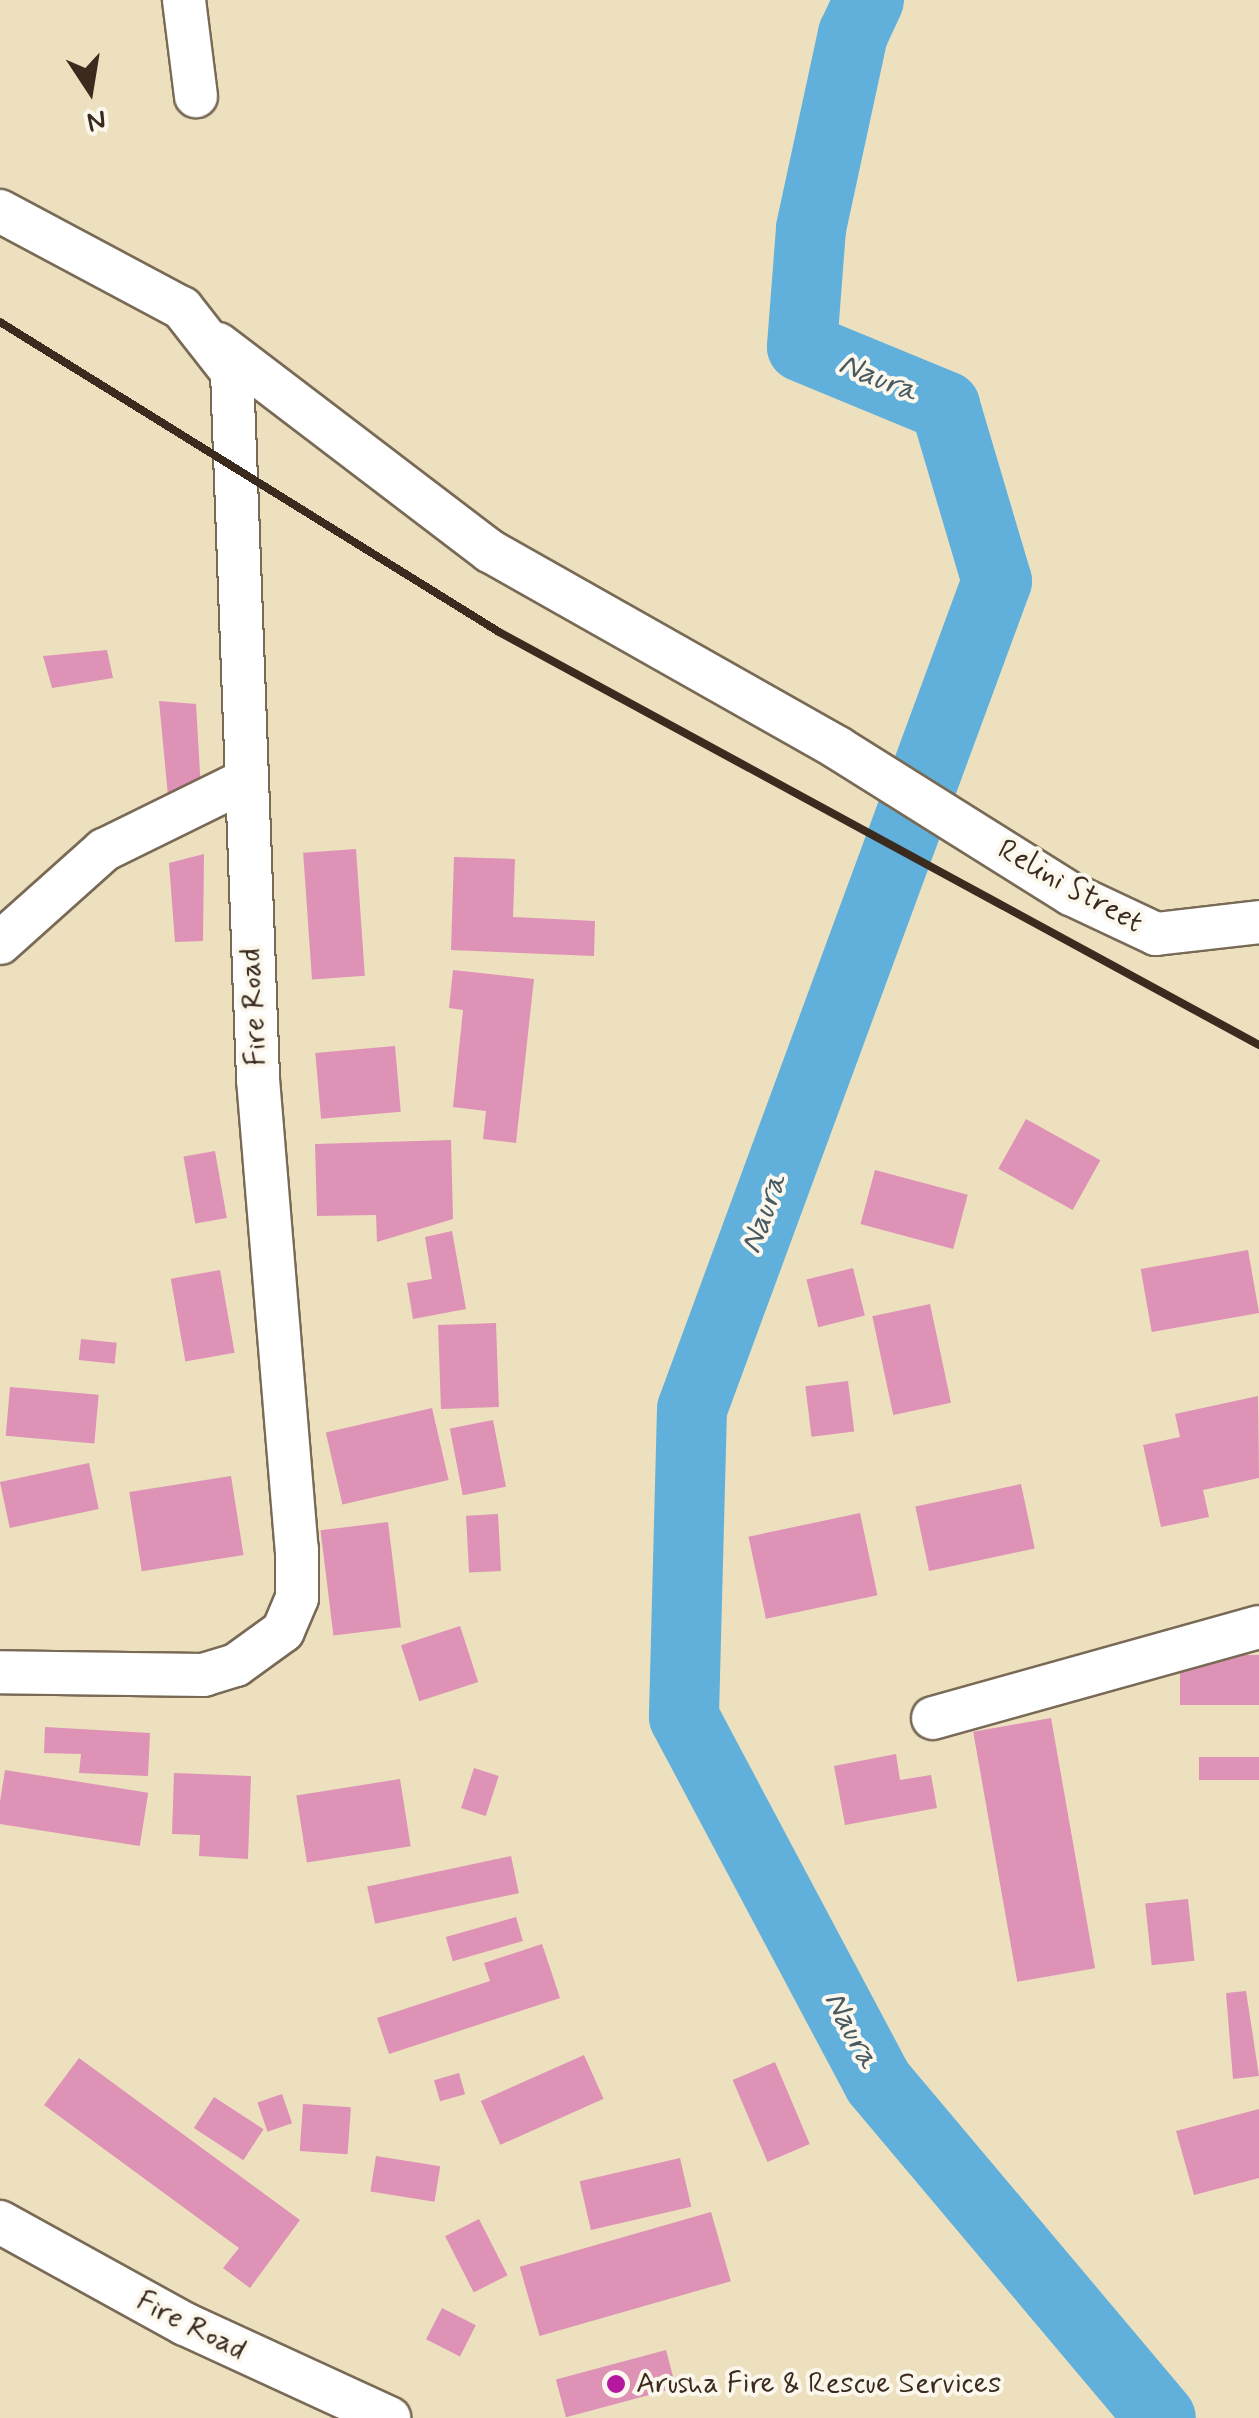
<!DOCTYPE html>
<html>
<head>
<meta charset="utf-8">
<style>
	body { margin:0 }
	#map { position:relative; width:1259px; height:2418px; overflow:hidden; background:#ece0bf; font-family:Mynerve,sans-serif }
	div>[style] { position:absolute }
	[style*='--x'] { left:calc(var(--x)*1px); top:calc(var(--y)*1px); width:calc(var(--w)*1px); rotate:calc(var(--a)*1deg) }
	.river>* { height:70px; margin:-35px; padding:0 35px; transform-origin:35px; border-radius:35px; background:#61b0db }
	.building>* { inset:0; background:#de92b6; transform-origin:0 0 }
	.roads { filter:drop-shadow(2px 0 #796a56) drop-shadow(-2px 0 #796a56) drop-shadow(0 2px #796a56) drop-shadow(0 -2px #796a56) }
	.minor>* { height:42px; margin:-21px; padding:0 21px; transform-origin:21px; border-radius:21px; background:#fff }
	.rail>* { height:8px; margin:-4px; padding:0 4px; transform-origin:4px; border-radius:4px; background:#3b2a1e }
	.dots>* { width:28px; height:28px; translate:-50% -50%; box-sizing:border-box; border:5px solid #fbf7ec; border-radius:50% }
	span { translate:-50% -50%; white-space:nowrap; text-align:center; line-height:1.15; -webkit-text-stroke:8px #fbf7ec; paint-order:stroke }
	.street-label { font-size:30px; color:#3b2a1e }
	.poi-label { font-size:30px; color:#3b2a1e }
	.left { translate:0 -50%; text-align:left }
	.water-label { font-size:32px; color:#485960; font-style:italic }
	.north { position:absolute; left:40px; top:40px; width:100px; height:100px; -webkit-text-stroke:8px #fbf7ec; paint-order:stroke; rotate:168deg; font-size:28px; font-weight:700; line-height:40px; text-align:center; color:#3b2a1e }
	.north::after { content:''; display:block; margin:auto; width:35px; height:45px; background:#3b2a1e; clip-path:polygon(50% 0,100% 100%,50% 72%,0 100%) }
</style>
</head>
<body>
<div id="map">
	<div class="river">
		<i style="--x:869;--y:0;--w:38;--a:115"></i>
		<i style="--x:853;--y:34;--w:199;--a:102.2"></i>
		<i style="--x:811;--y:229;--w:118;--a:94.4"></i>
		<i style="--x:802;--y:347;--w:155;--a:22.4"></i>
		<i style="--x:945;--y:406;--w:183;--a:73.5"></i>
		<i style="--x:997;--y:581;--w:882;--a:110.22"></i>
		<i style="--x:692;--y:1409;--w:308;--a:91.5"></i>
		<i style="--x:684;--y:1717;--w:413;--a:62"></i>
		<i style="--x:878;--y:2082;--w:439;--a:49.9"></i>
	</div>
	<div class="building">
		<i style="clip-path:polygon(107px 650px,113px 678px,52px 688px,43px 656px)"></i>
		<i style="clip-path:polygon(159px 701px,196px 704px,201px 790px,168px 796px)"></i>
		<i style="left:356px;top:849px;width:127px;height:53px;rotate:86deg"></i>
		<i style="clip-path:polygon(204px 854px,203px 941px,175px 942px,169px 863px)"></i>
		<i style="clip-path:polygon(454px 857px,515px 859px,513px 917px,595px 921px,594px 956px,451px 950px)"></i>
		<i style="clip-path:polygon(453px 970px,534px 979px,516px 1143px,483px 1139px,486px 1111px,453px 1107px,463px 1010px,449px 1008px)"></i>
		<i style="left:395px;top:1046px;width:66px;height:80px;rotate:85deg"></i>
		<i style="left:1026px;top:1119px;width:85px;height:57px;rotate:29deg"></i>
		<i style="clip-path:polygon(451px 1140px,453px 1219px,377px 1242px,376px 1215px,317px 1216px,315px 1144px)"></i>
		<i style="left:215px;top:1151px;width:68px;height:32px;rotate:80deg"></i>
		<i style="left:875px;top:1170px;width:96px;height:56px;rotate:15deg"></i>
		<i style="clip-path:polygon(452px 1231px,466px 1309px,413px 1319px,407px 1283px,432px 1279px,425px 1237px)"></i>
		<i style="left:1248px;top:1250px;width:64px;height:109px;rotate:80deg"></i>
		<i style="left:853px;top:1268px;width:49px;height:48px;rotate:76deg"></i>
		<i style="left:220px;top:1270px;width:84px;height:50px;rotate:80deg"></i>
		<i style="left:930px;top:1304px;width:101px;height:59px;rotate:78deg"></i>
		<i style="left:496px;top:1323px;width:84px;height:58px;rotate:88deg"></i>
		<i style="left:81px;top:1339px;width:36px;height:21px;rotate:6deg"></i>
		<i style="left:848px;top:1381px;width:51px;height:43px;rotate:83deg"></i>
		<i style="left:10px;top:1387px;width:89px;height:49px;rotate:5deg"></i>
		<i style="clip-path:polygon(1258px 1396px,1259px 1478px,1203px 1490px,1209px 1517px,1161px 1527px,1143px 1445px,1180px 1437px,1175px 1414px)"></i>
		<i style="left:432px;top:1408px;width:74px;height:109px;rotate:77deg"></i>
		<i style="left:493px;top:1420px;width:68px;height:44px;rotate:79deg"></i>
		<i style="left:89px;top:1463px;width:47px;height:91px;rotate:78deg"></i>
		<i style="left:231px;top:1476px;width:80px;height:103px;rotate:81deg"></i>
		<i style="left:1021px;top:1484px;width:66px;height:108px;rotate:78deg"></i>
		<i style="left:860px;top:1513px;width:84px;height:114px;rotate:78deg"></i>
		<i style="left:498px;top:1514px;width:57px;height:32px;rotate:87deg"></i>
		<i style="left:388px;top:1522px;width:106px;height:68px;rotate:83deg"></i>
		<i style="left:460px;top:1626px;width:59px;height:62px;rotate:72deg"></i>
		<i style="left:1259px;top:1655px;width:50px;height:79px;rotate:90deg"></i>
		<i style="left:1051px;top:1718px;width:254px;height:79px;rotate:80deg"></i>
		<i style="clip-path:polygon(45px 1727px,150px 1733px,148px 1776px,79px 1773px,81px 1754px,44px 1753px)"></i>
		<i style="clip-path:polygon(896px 1754px,900px 1780px,931px 1775px,937px 1808px,845px 1825px,834px 1766px)"></i>
		<i style="left:1259px;top:1757px;width:23px;height:60px;rotate:90deg"></i>
		<i style="left:474px;top:1768px;width:26px;height:42px;rotate:18deg"></i>
		<i style="left:5px;top:1770px;width:145px;height:54px;rotate:9deg"></i>
		<i style="clip-path:polygon(174px 1773px,251px 1776px,248px 1859px,199px 1856px,200px 1835px,172px 1834px)"></i>
		<i style="left:400px;top:1779px;width:68px;height:105px;rotate:81deg"></i>
		<i style="left:511px;top:1856px;width:38px;height:147px;rotate:78deg"></i>
		<i style="left:1188px;top:1899px;width:62px;height:43px;rotate:84deg"></i>
		<i style="left:516px;top:1917px;width:25px;height:73px;rotate:74deg"></i>
		<i style="clip-path:polygon(542px 1944px,560px 1998px,389px 2054px,377px 2018px,490px 1981px,484px 1963px)"></i>
		<i style="clip-path:polygon(1246px 1991px,1259px 2076px,1233px 2079px,1226px 1993px)"></i>
		<i style="left:584px;top:2055px;width:48px;height:113px;rotate:66deg"></i>
		<i style="clip-path:polygon(79px 2058px,300px 2220px,250px 2288px,223px 2268px,239px 2248px,44px 2105px)"></i>
		<i style="left:775px;top:2062px;width:89px;height:46px;rotate:67deg"></i>
		<i style="left:459px;top:2073px;width:22px;height:26px;rotate:74deg"></i>
		<i style="left:282px;top:2094px;width:31px;height:26px;rotate:71deg"></i>
		<i style="left:214px;top:2097px;width:59px;height:37px;rotate:33deg"></i>
		<i style="left:303px;top:2104px;width:48px;height:47px;rotate:4deg"></i>
		<i style="clip-path:polygon(1259px 2109px,1259px 2178px,1194px 2195px,1176px 2131px)"></i>
		<i style="left:376px;top:2156px;width:65px;height:36px;rotate:9deg"></i>
		<i style="left:680px;top:2158px;width:50px;height:103px;rotate:77deg"></i>
		<i style="left:711px;top:2212px;width:72px;height:199px;rotate:74deg"></i>
		<i style="left:479px;top:2219px;width:63px;height:38px;rotate:63deg"></i>
		<i style="left:442px;top:2308px;width:38px;height:35px;rotate:27deg"></i>
		<i style="left:666px;top:2350px;width:39px;height:114px;rotate:75deg"></i>
	</div>
	<div class="roads">
		<div class="minor">
			<i style="--x:184;--y:0;--w:97;--a:82.9"></i>
			<i style="--x:0;--y:211;--w:206;--a:28.1"></i>
			<i style="--x:182;--y:308;--w:81;--a:52"></i>
			<i style="--x:232;--y:372;--w:707;--a:87.89"></i>
			<i style="--x:258;--y:1079;--w:472;--a:85.3"></i>
			<i style="--x:297;--y:1549;--w:49;--a:90"></i>
			<i style="--x:297;--y:1598;--w:36;--a:113"></i>
			<i style="--x:283;--y:1631;--w:58;--a:144.1"></i>
			<i style="--x:236;--y:1665;--w:34;--a:163"></i>
			<i style="--x:204;--y:1675;--w:204;--a:-179.2"></i>
			<i style="--x:218;--y:344;--w:342;--a:37.3"></i>
			<i style="--x:490;--y:551;--w:400;--a:29.5"></i>
			<i style="--x:838;--y:748;--w:275;--a:32.1"></i>
			<i style="--x:1071;--y:894;--w:94;--a:25.2"></i>
			<i style="--x:1156;--y:934;--w:104;--a:-6.6"></i>
			<i style="--x:0;--y:943;--w:140;--a:-41.8"></i>
			<i style="--x:104;--y:850;--w:154;--a:-26.2"></i>
			<i style="--x:933;--y:1718;--w:338;--a:-15.6"></i>
			<i style="--x:0;--y:2222;--w:211;--a:28.9"></i>
			<i style="--x:185;--y:2324;--w:225;--a:24.7"></i>
		</div>
	</div>
	<div class="rail">
		<i style="--x:0;--y:322;--w:587;--a:31.85"></i>
		<i style="--x:499;--y:632;--w:865;--a:28.52"></i>
	</div>
	<div class="dots">
		<i style="left:616px;top:2384px;background:#b5179e"></i>
	</div>
	<div class="street-label">
		<span style="left:1070px;top:887px;rotate:29deg">Relini Street</span>
		<span style="left:254px;top:1007px;rotate:-93deg">Fire Road</span>
		<span style="left:191px;top:2326px;rotate:27deg">Fire Road</span>
	</div>
	<div class="poi-label">
		<span class="left" style="left:636px;top:2384px">Arusha Fire &amp; Rescue Services</span>
	</div>
	<div class="water-label">
		<span style="left:878px;top:378px;rotate:22deg">Naura</span>
		<span style="left:764px;top:1214px;rotate:-70deg">Naura</span>
		<span style="left:851px;top:2030px;rotate:62deg">Naura</span>
	</div>
	<div class="north">N</div>
</div>
</body>
</html>
